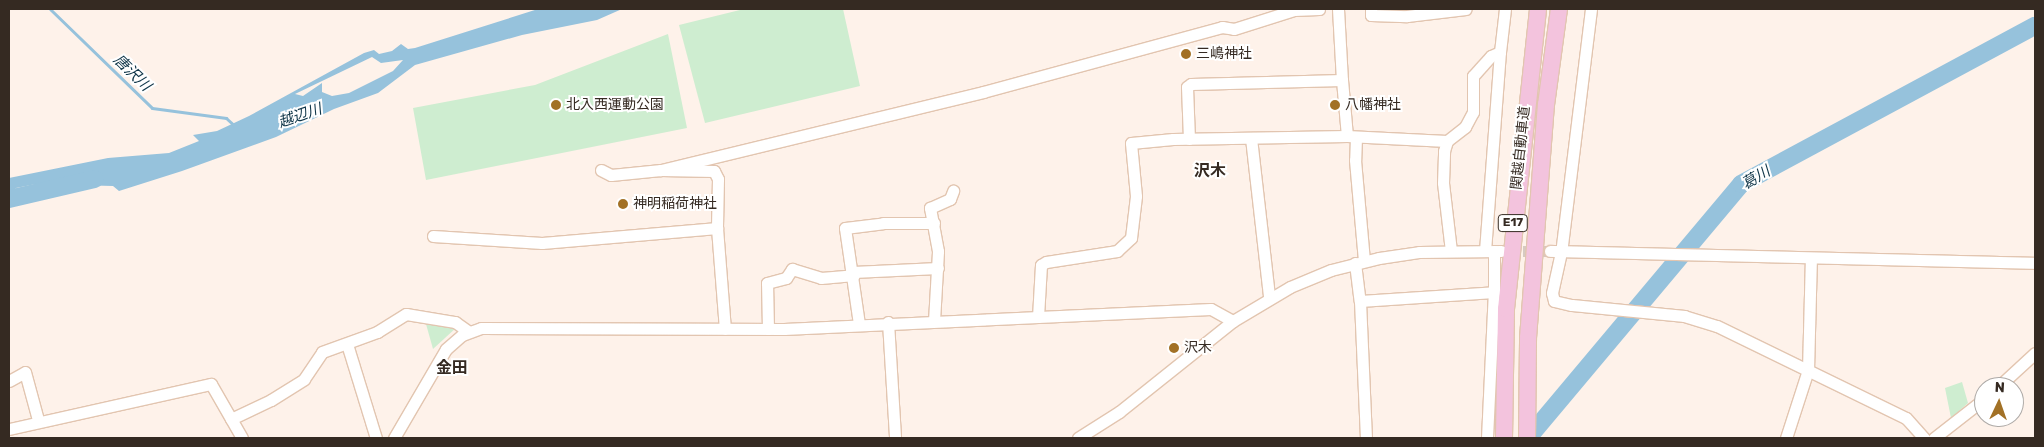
<!DOCTYPE html>
<html>
<head>
<meta charset="utf-8">
<style>
	body { margin:0 }
	#map { position:relative; width:2044px; height:447px; overflow:hidden; background:#fef2ea; font-family:Rubik,"Noto Sans JP",sans-serif }
	div>[style] { position:absolute }
	[style*='--x'] { left:calc(var(--x)*1px); top:calc(var(--y)*1px); width:calc(var(--w)*1px); rotate:calc(var(--a)*1deg) }
	.green>* { inset:0; background:#ceedd0 }
	.water>* { inset:0; background:#96c2dc }
	.stream>* { height:3px; margin:-1.5px; padding:0 1.5px; transform-origin:1.5px; border-radius:1.5px; background:#96c2dc }
	.river>* { height:18px; margin:-9px; padding:0 9px; transform-origin:9px; border-radius:9px; background:#96c2dc }
	.minor-tunnel>* { height:11px; margin-top:-5.5px; transform-origin:0; background:repeating-linear-gradient(90deg,#d6cac2 0 11px,transparent 0 16.5px) }
	.roads { filter:drop-shadow(1px 0 #e2c5b0) drop-shadow(-1px 0 #e2c5b0) drop-shadow(0 1px #e2c5b0) drop-shadow(0 -1px #e2c5b0) }
	.minor>* { height:11px; margin:-5.5px; padding:0 5.5px; transform-origin:5.5px; border-radius:5.5px; background:#fff }
	.highway>* { height:16px; margin:-8px; padding:0 8px; transform-origin:8px; border-radius:8px; background:#f3c3dd }
	.dots>* { width:14px; height:14px; translate:-50% -50%; box-sizing:border-box; border:2px solid #fff; border-radius:50% }
	span { translate:-50% -50%; white-space:nowrap; text-align:center; line-height:1.15; -webkit-text-stroke:4px #fff; paint-order:stroke }
	.shield-label span { padding:1px 4px; background:#fff; border:1px solid; border-radius:4px; -webkit-text-stroke-width:0 }
	.shield-label { font-size:12px; color:#352a22; font-weight:700 }
	.poi-label { font-size:14px; color:#352a22 }
	.left { translate:0 -50%; text-align:left }
	.street-label { font-size:14px; color:#352a22 }
	.water-label { font-size:15px; color:#0f3548; font-style:italic }
	.quarter-label { font-size:16px; color:#352a22; font-weight:700 }
	.frame { position:absolute; inset:0; border:10px solid #352a22; pointer-events:none }
	.north { position:absolute; left:1974px; top:377px; width:50px; height:50px; box-sizing:border-box; background:#fff; border:1px solid #aeaaa7; border-radius:50%; rotate:3deg; font-size:14px; font-weight:700; line-height:20px; text-align:center; color:#352a22 }
	.north::after { content:''; display:block; margin:auto; width:18px; height:22px; background:#a27126; clip-path:polygon(50% 0,100% 100%,50% 72%,0 100%) }
</style>
</head>
<body>
<div id="map">
	<div class="green">
		<i style="clip-path:polygon(744px 9px,843px 9px,860px 86px,705px 123px,679px 25px)"></i>
		<i style="clip-path:polygon(668px 34px,687px 128px,426px 180px,413px 108px,535px 85px)"></i>
		<i style="clip-path:polygon(429px 321px,457px 327px,433px 349px,426px 324px)"></i>
		<i style="clip-path:polygon(1962px 382px,1968px 403px,1951px 418px,1945px 388px)"></i>
	</div>
	<div class="water">
		<i style="clip-path:polygon(evenodd,538px 9px,622px 9px,597px 20px,522px 35px,415px 65px,378px 93px,334px 109px,276px 137px,182px 171px,119px 191px,113px 186px,36px 184px,16px 188px,9px 196px,9px 178px,108px 158px,169px 153px,199px 141px,193px 135px,217px 131px,249px 116px,364px 53px,374px 50px,379px 54px,392px 51px,401px 44px,408px 49px,415px 48px,538px 9px,372px 57px,381px 63px,403px 60px,393px 71px,349px 93px,332px 96px,322px 92px,322px 83px,303px 96px,295px 94px,372px 57px)"></i>
	</div>
	<div class="stream">
		<i style="--x:50;--y:9;--w:142;--a:44.1"></i>
		<i style="--x:152;--y:108;--w:75;--a:7.7"></i>
		<i style="--x:226;--y:118;--w:12;--a:42"></i>
	</div>
	<div class="river">
		<i style="--x:9;--y:199;--w:88;--a:-13.1"></i>
		<i style="--x:1528;--y:438;--w:331;--a:-50"></i>
		<i style="--x:1741;--y:184;--w:334;--a:-28.3"></i>
	</div>
	<div class="minor-tunnel">
		<i style="--x:1506;--y:251;--w:44;--a:0"></i>
	</div>
	<div class="roads">
		<div class="minor">
			<i style="--x:1338;--y:9;--w:71;--a:86.8"></i>
			<i style="--x:1371;--y:9;--w:6;--a:90"></i>
			<i style="--x:1371;--y:15;--w:36;--a:2"></i>
			<i style="--x:1407;--y:16;--w:59;--a:-6.8"></i>
			<i style="--x:1591;--y:9;--w:245;--a:97"></i>
			<i style="--x:1561;--y:252;--w:42;--a:102.4"></i>
			<i style="--x:1552;--y:293;--w:8;--a:76"></i>
			<i style="--x:1554;--y:301;--w:18;--a:13"></i>
			<i style="--x:1572;--y:305;--w:113;--a:5.6"></i>
			<i style="--x:1684;--y:316;--w:34;--a:17"></i>
			<i style="--x:1717;--y:326;--w:210;--a:26"></i>
			<i style="--x:1906;--y:418;--w:27;--a:48"></i>
			<i style="--x:1356;--y:137;--w:23;--a:92"></i>
			<i style="--x:1355;--y:160;--w:101;--a:84.9"></i>
			<i style="--x:1251;--y:138;--w:160;--a:83.5"></i>
			<i style="--x:1189;--y:139;--w:52;--a:-92.2"></i>
			<i style="--x:1187;--y:87;--w:5;--a:-37"></i>
			<i style="--x:1191;--y:84;--w:151;--a:-1.5"></i>
			<i style="--x:1342;--y:80;--w:56;--a:84.9"></i>
			<i style="--x:601;--y:170;--w:11;--a:27"></i>
			<i style="--x:611;--y:175;--w:50;--a:-5.7"></i>
			<i style="--x:661;--y:170;--w:53;--a:1.1"></i>
			<i style="--x:714;--y:171;--w:9;--a:63"></i>
			<i style="--x:718;--y:179;--w:49;--a:91.2"></i>
			<i style="--x:717;--y:228;--w:101;--a:85.5"></i>
			<i style="--x:661;--y:170;--w:331;--a:-13.6"></i>
			<i style="--x:983;--y:92;--w:248;--a:-15.2"></i>
			<i style="--x:1222;--y:27;--w:12;--a:9"></i>
			<i style="--x:1234;--y:29;--w:63;--a:-17.6"></i>
			<i style="--x:1294;--y:10;--w:25;--a:-2"></i>
			<i style="--x:433;--y:236;--w:109;--a:3.7"></i>
			<i style="--x:542;--y:243;--w:176;--a:-4.9"></i>
			<i style="--x:1451;--y:251;--w:68;--a:-96.7"></i>
			<i style="--x:1443;--y:183;--w:32;--a:-88"></i>
			<i style="--x:1444;--y:151;--w:10;--a:-73"></i>
			<i style="--x:1447;--y:141;--w:23;--a:-38"></i>
			<i style="--x:1465;--y:127;--w:17;--a:-62"></i>
			<i style="--x:1473;--y:112;--w:36;--a:-90"></i>
			<i style="--x:1473;--y:76;--w:27;--a:-48"></i>
			<i style="--x:1491;--y:56;--w:10;--a:-24"></i>
			<i style="--x:1500;--y:52;--w:43;--a:-83.4"></i>
			<i style="--x:1485;--y:251;--w:200;--a:-85.7"></i>
			<i style="--x:1550;--y:251;--w:485;--a:1.4"></i>
			<i style="--x:1355;--y:263;--w:38;--a:83"></i>
			<i style="--x:1360;--y:301;--w:137;--a:87.5"></i>
			<i style="--x:853;--y:272;--w:85;--a:-2.7"></i>
			<i style="--x:1360;--y:301;--w:134;--a:-3.8"></i>
			<i style="--x:1494;--y:292;--w:41;--a:-90"></i>
			<i style="--x:1038;--y:317;--w:52;--a:-86.7"></i>
			<i style="--x:1041;--y:265;--w:6;--a:-31"></i>
			<i style="--x:1046;--y:262;--w:72;--a:-8.8"></i>
			<i style="--x:1117;--y:251;--w:19;--a:-43"></i>
			<i style="--x:1131;--y:238;--w:42;--a:-83.2"></i>
			<i style="--x:1136;--y:196;--w:53;--a:-95.4"></i>
			<i style="--x:1131;--y:143;--w:42;--a:-5.4"></i>
			<i style="--x:1173;--y:139;--w:174;--a:-1"></i>
			<i style="--x:1347;--y:136;--w:100;--a:2.9"></i>
			<i style="--x:934;--y:321;--w:70;--a:-86.7"></i>
			<i style="--x:938;--y:251;--w:44;--a:-100.5"></i>
			<i style="--x:930;--y:208;--w:22;--a:-24"></i>
			<i style="--x:950;--y:199;--w:9;--a:-69"></i>
			<i style="--x:888;--y:322;--w:116;--a:86.5"></i>
			<i style="--x:859;--y:324;--w:97;--a:-98.3"></i>
			<i style="--x:845;--y:228;--w:38;--a:-7"></i>
			<i style="--x:883;--y:223;--w:51;--a:0"></i>
			<i style="--x:768;--y:329;--w:46;--a:-91.2"></i>
			<i style="--x:767;--y:283;--w:20;--a:-15"></i>
			<i style="--x:786;--y:278;--w:11;--a:-56"></i>
			<i style="--x:792;--y:269;--w:30;--a:17"></i>
			<i style="--x:821;--y:278;--w:33;--a:-5"></i>
			<i style="--x:347;--y:344;--w:98;--a:72.9"></i>
			<i style="--x:9;--y:381;--w:18;--a:-29"></i>
			<i style="--x:25;--y:372;--w:50;--a:74.8"></i>
			<i style="--x:1998;--y:387;--w:50;--a:-42.6"></i>
			<i style="--x:231;--y:419;--w:44;--a:-25.4"></i>
			<i style="--x:271;--y:400;--w:39;--a:-32"></i>
			<i style="--x:304;--y:379;--w:32;--a:-56"></i>
			<i style="--x:322;--y:352;--w:59;--a:-20"></i>
			<i style="--x:377;--y:332;--w:34;--a:-32"></i>
			<i style="--x:406;--y:314;--w:50;--a:9.3"></i>
			<i style="--x:455;--y:322;--w:16;--a:35"></i>
			<i style="--x:9;--y:429;--w:207;--a:-12.6"></i>
			<i style="--x:211;--y:384;--w:62;--a:60.1"></i>
			<i style="--x:394;--y:438;--w:103;--a:-59.7"></i>
			<i style="--x:446;--y:349;--w:21;--a:-41"></i>
			<i style="--x:462;--y:335;--w:20;--a:-20"></i>
			<i style="--x:481;--y:328;--w:303;--a:0.2"></i>
			<i style="--x:784;--y:329;--w:427;--a:-2.7"></i>
			<i style="--x:1211;--y:309;--w:25;--a:29"></i>
			<i style="--x:1078;--y:438;--w:49;--a:-32.4"></i>
			<i style="--x:1119;--y:412;--w:146;--a:-38.6"></i>
			<i style="--x:1233;--y:321;--w:66;--a:-30.8"></i>
			<i style="--x:1290;--y:287;--w:44;--a:-22.5"></i>
			<i style="--x:1331;--y:270;--w:49;--a:-14"></i>
			<i style="--x:1379;--y:258;--w:40;--a:-8.5"></i>
			<i style="--x:1419;--y:252;--w:82;--a:-0.7"></i>
			<i style="--x:1487;--y:438;--w:146;--a:-87.3"></i>
			<i style="--x:1786;--y:438;--w:71;--a:-72.1"></i>
			<i style="--x:1808;--y:370;--w:112;--a:-88.5"></i>
			<i style="--x:1934;--y:438;--w:63;--a:-38"></i>
		</div>
		<div class="highway">
			<i style="--x:1504;--y:438;--w:129;--a:-89.1"></i>
			<i style="--x:1506;--y:309;--w:302;--a:-83.9"></i>
			<i style="--x:1527;--y:438;--w:100;--a:-89.4"></i>
			<i style="--x:1528;--y:338;--w:234;--a:-85.6"></i>
			<i style="--x:1546;--y:105;--w:97;--a:-82.3"></i>
		</div>
	</div>
	<div class="dots">
		<i style="left:1186px;top:54px;background:#a27126"></i>
		<i style="left:556px;top:105px;background:#a27126"></i>
		<i style="left:1335px;top:105px;background:#a27126"></i>
		<i style="left:623px;top:204px;background:#a27126"></i>
		<i style="left:1174px;top:348px;background:#a27126"></i>
	</div>
	<div class="shield-label">
		<span style="left:1513px;top:223px">E17</span>
	</div>
	<div class="poi-label">
		<span class="left" style="left:1196px;top:54px">三嶋神社</span>
		<span class="left" style="left:566px;top:105px">北入西運動公園</span>
		<span class="left" style="left:1345px;top:105px">八幡神社</span>
		<span class="left" style="left:633px;top:204px">神明稲荷神社</span>
		<span class="left" style="left:1184px;top:348px">沢木</span>
	</div>
	<div class="street-label">
		<span style="left:1521px;top:148px;rotate:-84deg">関越自動車道</span>
	</div>
	<div class="water-label">
		<span style="left:132px;top:73px;rotate:44deg">唐沢川</span>
		<span style="left:300px;top:116px;rotate:-19deg">越辺川</span>
		<span style="left:1756px;top:178px;rotate:-31deg">葛川</span>
	</div>
	<div class="quarter-label">
		<span style="left:1210px;top:171px">沢木</span>
		<span style="left:452px;top:368px">金田</span>
	</div>
	<div class="frame"></div>
	<div class="north">N</div>
</div>
</body>
</html>
